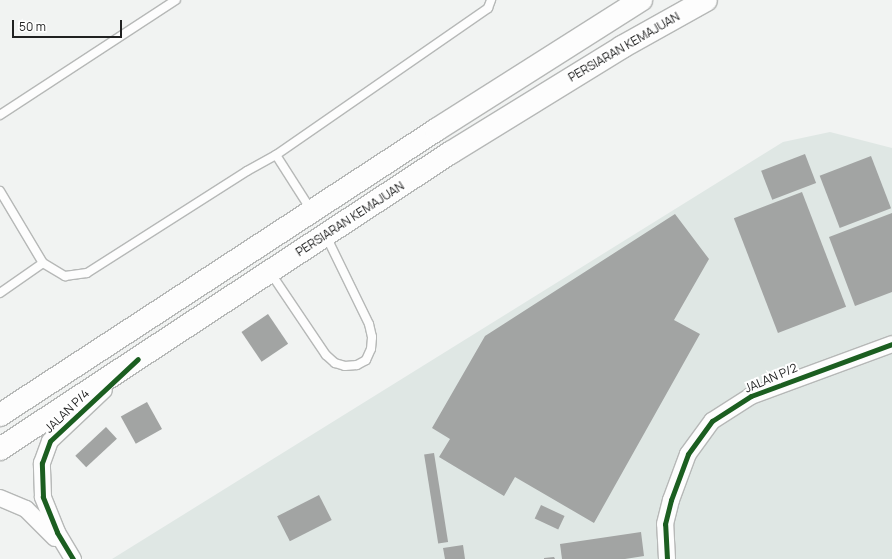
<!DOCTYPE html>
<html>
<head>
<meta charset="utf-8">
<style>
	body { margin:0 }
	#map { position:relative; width:892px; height:559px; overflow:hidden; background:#f1f3f2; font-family:Manrope,sans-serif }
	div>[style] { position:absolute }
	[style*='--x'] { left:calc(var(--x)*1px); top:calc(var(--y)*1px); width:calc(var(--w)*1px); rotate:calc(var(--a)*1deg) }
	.built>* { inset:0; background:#dfe7e4 }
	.building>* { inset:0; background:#a2a4a3; transform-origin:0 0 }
	.roads { filter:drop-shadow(1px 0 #b6b8b7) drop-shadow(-1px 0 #b6b8b7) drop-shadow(0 1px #b6b8b7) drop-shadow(0 -1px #b6b8b7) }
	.service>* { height:8px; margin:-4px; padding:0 4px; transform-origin:4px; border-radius:4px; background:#fdfdfd }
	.minor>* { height:16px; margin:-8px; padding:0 8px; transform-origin:8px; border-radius:8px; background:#fdfdfd }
	.secondary>* { height:22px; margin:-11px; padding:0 11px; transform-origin:11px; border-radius:11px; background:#fdfdfd }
	.cycleway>* { height:5px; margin:-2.5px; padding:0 2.5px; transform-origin:2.5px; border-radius:2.5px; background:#1b5e20 }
	span { translate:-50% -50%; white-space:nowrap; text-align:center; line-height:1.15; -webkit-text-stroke:4px #fff; paint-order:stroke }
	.street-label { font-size:12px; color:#202121 }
	.scale { position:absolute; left:12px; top:20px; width:110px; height:18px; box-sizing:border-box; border:2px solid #202121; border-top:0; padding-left:5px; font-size:12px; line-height:14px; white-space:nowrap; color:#202121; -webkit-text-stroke:3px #fff; paint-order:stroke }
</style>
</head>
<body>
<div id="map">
	<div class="built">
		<i style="clip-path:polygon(830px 132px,892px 148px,892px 559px,112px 559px,783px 142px)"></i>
	</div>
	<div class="building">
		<i style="left:805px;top:154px;width:31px;height:47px;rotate:69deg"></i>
		<i style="left:871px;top:156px;width:56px;height:55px;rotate:69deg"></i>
		<i style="left:802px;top:192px;width:123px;height:73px;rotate:69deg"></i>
		<i style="clip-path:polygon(892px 213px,892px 292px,855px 306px,829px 237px)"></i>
		<i style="clip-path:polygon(675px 214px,709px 259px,674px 320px,700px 334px,594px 523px,515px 477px,504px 496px,439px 457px,450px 439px,432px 428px,485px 336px)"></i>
		<i style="left:268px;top:314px;width:36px;height:32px;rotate:56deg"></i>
		<i style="left:147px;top:402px;width:31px;height:30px;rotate:61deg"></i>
		<i style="left:106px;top:427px;width:16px;height:42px;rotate:47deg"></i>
		<i style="left:434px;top:453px;width:90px;height:10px;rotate:81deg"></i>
		<i style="left:319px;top:495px;width:28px;height:47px;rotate:63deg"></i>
		<i style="left:541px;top:505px;width:26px;height:15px;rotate:25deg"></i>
		<i style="clip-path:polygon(641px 532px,644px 556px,625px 559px,562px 559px,560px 544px)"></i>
		<i style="clip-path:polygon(463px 545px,465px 559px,445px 559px,443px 548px)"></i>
		<i style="clip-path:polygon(554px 557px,555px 559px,544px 559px,544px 558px)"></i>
	</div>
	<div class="roads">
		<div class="service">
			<i style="--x:0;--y:115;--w:210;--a:-33.2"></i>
			<i style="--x:276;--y:155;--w:65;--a:57.5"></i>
			<i style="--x:0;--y:191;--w:84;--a:59.2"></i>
			<i style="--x:43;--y:263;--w:26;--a:31"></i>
			<i style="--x:65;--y:276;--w:22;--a:-8"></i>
			<i style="--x:87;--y:273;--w:190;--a:-32.5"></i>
			<i style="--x:247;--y:171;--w:33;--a:-29"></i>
			<i style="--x:276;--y:155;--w:258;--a:-34.7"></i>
			<i style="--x:488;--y:8;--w:9;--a:-69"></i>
			<i style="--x:270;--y:272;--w:100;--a:56"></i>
			<i style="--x:326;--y:355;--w:12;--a:42"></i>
			<i style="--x:335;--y:363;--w:10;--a:17"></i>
			<i style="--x:345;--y:366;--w:12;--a:-5"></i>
			<i style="--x:357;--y:365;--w:10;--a:-29"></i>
			<i style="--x:366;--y:360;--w:12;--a:-66"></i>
			<i style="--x:371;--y:349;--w:12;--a:-85"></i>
			<i style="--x:372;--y:337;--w:13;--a:-103"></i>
			<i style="--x:369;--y:324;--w:98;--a:-116"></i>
			<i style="--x:0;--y:293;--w:52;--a:-34.9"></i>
		</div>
		<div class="minor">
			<i style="--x:0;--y:498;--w:28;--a:23"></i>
			<i style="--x:26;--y:509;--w:41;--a:45"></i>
			<i style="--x:73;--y:559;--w:31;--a:-121"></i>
			<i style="--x:57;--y:532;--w:38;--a:-112"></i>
			<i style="--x:43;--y:497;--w:34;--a:-92"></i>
			<i style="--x:42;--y:463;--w:23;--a:-70"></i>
			<i style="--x:50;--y:441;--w:74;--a:-43.4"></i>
			<i style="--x:667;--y:559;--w:35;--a:-93"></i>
			<i style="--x:665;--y:524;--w:25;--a:-76"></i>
			<i style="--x:671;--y:500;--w:49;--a:-69.7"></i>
			<i style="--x:688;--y:454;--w:41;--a:-54"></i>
			<i style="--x:712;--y:421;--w:46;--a:-32.7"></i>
			<i style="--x:751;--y:396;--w:150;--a:-20.2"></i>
		</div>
		<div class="secondary">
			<i style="--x:0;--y:415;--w:521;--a:-33.17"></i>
			<i style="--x:436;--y:130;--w:243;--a:-32.4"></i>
			<i style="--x:0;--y:449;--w:539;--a:-33.34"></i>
			<i style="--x:450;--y:153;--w:202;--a:-31.6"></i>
			<i style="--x:622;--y:47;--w:96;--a:-29.2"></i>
		</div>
	</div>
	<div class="cycleway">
		<i style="--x:73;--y:559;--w:31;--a:-121"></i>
		<i style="--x:57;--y:532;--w:38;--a:-112"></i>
		<i style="--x:43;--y:497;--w:34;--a:-92"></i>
		<i style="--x:42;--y:463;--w:23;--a:-70"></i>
		<i style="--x:50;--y:441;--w:120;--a:-43"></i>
		<i style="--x:667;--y:559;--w:35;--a:-93"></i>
		<i style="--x:665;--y:524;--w:25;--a:-76"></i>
		<i style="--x:671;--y:500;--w:49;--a:-69.7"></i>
		<i style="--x:688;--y:454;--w:41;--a:-54"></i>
		<i style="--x:712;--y:421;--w:46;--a:-32.7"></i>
		<i style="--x:751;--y:396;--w:150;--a:-20.2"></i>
	</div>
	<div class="street-label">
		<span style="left:624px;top:47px;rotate:-30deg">PERSIARAN KEMAJUAN</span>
		<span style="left:350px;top:219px;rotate:-33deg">PERSIARAN KEMAJUAN</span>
		<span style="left:771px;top:378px;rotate:-23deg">JALAN P/2</span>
		<span style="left:67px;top:411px;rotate:-44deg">JALAN P/4</span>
	</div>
	<div class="scale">50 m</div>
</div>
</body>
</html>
